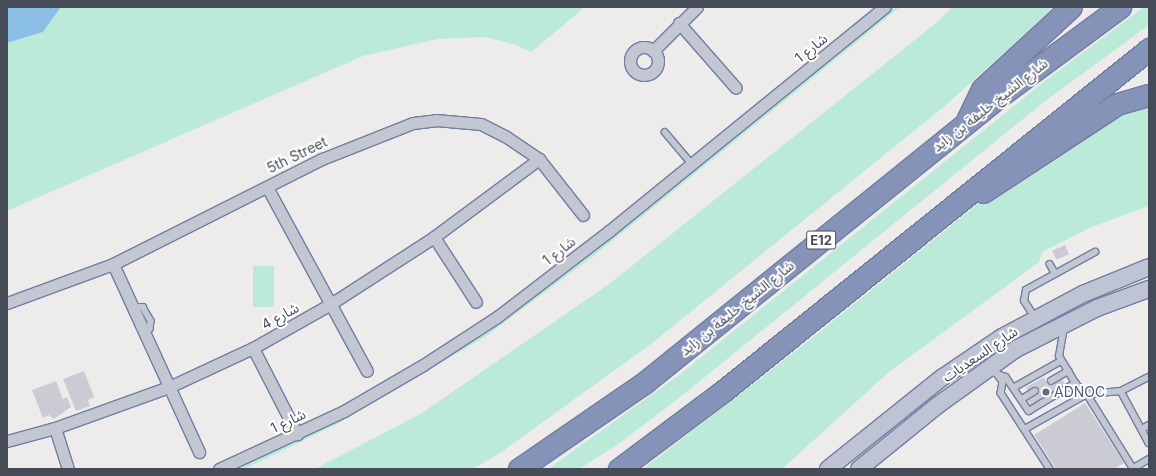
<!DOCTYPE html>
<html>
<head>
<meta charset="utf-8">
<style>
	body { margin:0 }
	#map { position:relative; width:1156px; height:476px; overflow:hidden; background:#eeeceb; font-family:Inter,"Noto Sans Arabic",sans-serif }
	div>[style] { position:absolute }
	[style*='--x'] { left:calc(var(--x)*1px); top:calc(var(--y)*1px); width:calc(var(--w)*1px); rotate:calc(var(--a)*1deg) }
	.green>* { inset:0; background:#bbebd8; transform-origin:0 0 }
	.water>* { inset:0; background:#8bbfe5 }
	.building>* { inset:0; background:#cbccd3; transform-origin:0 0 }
	.roads { filter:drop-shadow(1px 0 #717ea4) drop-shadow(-1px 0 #717ea4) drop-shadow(0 1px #717ea4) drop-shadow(0 -1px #717ea4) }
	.lane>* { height:5.5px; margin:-2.75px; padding:0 2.75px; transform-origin:2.75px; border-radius:2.75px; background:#c2c7d2 }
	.street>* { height:11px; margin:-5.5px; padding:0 5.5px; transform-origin:5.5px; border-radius:5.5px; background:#c2c7d2 }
	.street>.ring { margin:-5.5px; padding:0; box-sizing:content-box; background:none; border:11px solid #c2c7d2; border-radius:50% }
	.secondary>* { height:16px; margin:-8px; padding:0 8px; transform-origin:8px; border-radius:8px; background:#bfc4d4 }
	.highway>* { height:21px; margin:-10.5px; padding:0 10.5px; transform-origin:10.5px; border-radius:10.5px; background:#8693b8 }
	.dots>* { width:11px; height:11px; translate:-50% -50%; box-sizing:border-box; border:2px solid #fff; border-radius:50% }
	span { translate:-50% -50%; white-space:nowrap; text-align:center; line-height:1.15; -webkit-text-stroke:4px #fff; paint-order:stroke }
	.shield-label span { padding:1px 3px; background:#fff; border:1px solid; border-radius:3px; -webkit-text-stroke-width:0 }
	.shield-label { font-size:13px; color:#454b57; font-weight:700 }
	.street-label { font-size:14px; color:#454b57 }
	.service-label { font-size:14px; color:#4e5e75 }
	.left { translate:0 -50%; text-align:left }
	.frame { position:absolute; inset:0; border:8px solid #454b57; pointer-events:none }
</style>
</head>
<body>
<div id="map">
	<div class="green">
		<i style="clip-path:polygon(61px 7px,585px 7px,531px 52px,513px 44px,485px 37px,438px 39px,363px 56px,7px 211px,7px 43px,43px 32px)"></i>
		<i style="clip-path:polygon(892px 7px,900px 7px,595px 255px,485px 337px,337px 424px,245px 469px,231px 469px,296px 440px,419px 372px,804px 79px)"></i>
		<i style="clip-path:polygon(952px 7px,1054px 7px,946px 105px,651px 344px,500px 453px,473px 469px,315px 469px,422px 413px,609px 284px,941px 19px)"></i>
		<i style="clip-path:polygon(1144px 7px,1149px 7px,1149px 25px,1044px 102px,679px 398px,617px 445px,579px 469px,548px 469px,679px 375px,1045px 81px)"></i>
		<i style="clip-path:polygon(1149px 98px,1149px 206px,1089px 228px,1042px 252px,1039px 262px,889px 372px,782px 469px,643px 469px,802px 346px,1005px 182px,1064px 140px)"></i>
		<i style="left:253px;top:266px;width:21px;height:41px"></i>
	</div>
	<div class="water">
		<i style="clip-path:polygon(7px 7px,61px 7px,43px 32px,7px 43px)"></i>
	</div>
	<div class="building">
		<i style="left:1065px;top:245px;width:10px;height:14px;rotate:66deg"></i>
		<i style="clip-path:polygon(84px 371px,94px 397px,88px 400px,90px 406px,76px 411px,63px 379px)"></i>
		<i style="left:1044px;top:377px;width:8px;height:21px;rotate:60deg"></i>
		<i style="left:1061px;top:377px;width:10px;height:40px;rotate:61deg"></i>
		<i style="clip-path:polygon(56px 381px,63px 399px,67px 397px,71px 407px,54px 419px,49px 415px,43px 418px,32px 390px)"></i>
		<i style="clip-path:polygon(1085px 403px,1124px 463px,1114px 469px,1056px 469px,1034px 435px)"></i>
	</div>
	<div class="roads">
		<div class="lane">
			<i style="--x:665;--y:132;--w:42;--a:49.8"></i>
			<i style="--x:1050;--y:264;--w:10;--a:61"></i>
			<i style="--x:133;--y:307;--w:10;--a:0"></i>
			<i style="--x:143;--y:307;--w:16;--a:60"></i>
			<i style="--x:151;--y:321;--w:8;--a:97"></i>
			<i style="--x:150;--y:329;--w:7;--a:153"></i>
			<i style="--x:1035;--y:318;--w:20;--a:-123"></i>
			<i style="--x:1024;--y:301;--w:11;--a:-80"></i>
			<i style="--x:1026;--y:290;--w:79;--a:-28.8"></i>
			<i style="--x:990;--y:371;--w:17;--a:21"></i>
			<i style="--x:1006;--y:377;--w:41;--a:55.9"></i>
			<i style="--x:1029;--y:411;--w:15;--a:-32"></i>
			<i style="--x:1042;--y:403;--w:39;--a:-31"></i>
			<i style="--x:1075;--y:383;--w:31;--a:-121"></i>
			<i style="--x:1059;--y:356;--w:28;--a:-80"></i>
			<i style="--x:996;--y:372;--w:12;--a:55"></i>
			<i style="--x:1003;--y:382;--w:11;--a:100"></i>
			<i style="--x:1001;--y:393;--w:90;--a:57.2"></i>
			<i style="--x:1051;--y:381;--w:20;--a:-30"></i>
			<i style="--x:1075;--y:383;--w:16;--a:43"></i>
			<i style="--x:1087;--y:394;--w:87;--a:58.1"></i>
			<i style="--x:1015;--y:387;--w:53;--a:-29.5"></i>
			<i style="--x:1121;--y:391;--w:59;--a:61.7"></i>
			<i style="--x:1022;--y:399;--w:15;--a:-32"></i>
			<i style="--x:1025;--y:429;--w:71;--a:-29.4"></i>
			<i style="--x:1087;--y:394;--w:34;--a:-5"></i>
			<i style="--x:1121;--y:391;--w:31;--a:-27"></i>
			<i style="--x:1142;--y:429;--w:8;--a:-30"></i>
			<i style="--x:1132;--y:469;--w:20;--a:-30"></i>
		</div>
		<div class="street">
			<i style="--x:679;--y:23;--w:86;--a:48.8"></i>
			<i class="ring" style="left:630px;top:47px;width:17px;height:17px"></i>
			<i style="--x:653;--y:51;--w:62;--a:-45"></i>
			<i style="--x:267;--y:187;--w:209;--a:61.5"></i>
			<i style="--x:434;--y:237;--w:77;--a:57.1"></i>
			<i style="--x:113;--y:264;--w:207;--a:65.4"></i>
			<i style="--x:7;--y:303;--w:113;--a:-20.2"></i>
			<i style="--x:113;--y:264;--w:234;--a:-26.7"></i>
			<i style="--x:322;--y:159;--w:98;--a:-21.6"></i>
			<i style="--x:413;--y:123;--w:23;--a:-7"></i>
			<i style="--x:436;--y:120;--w:45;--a:5.1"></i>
			<i style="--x:481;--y:124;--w:27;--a:27"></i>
			<i style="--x:505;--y:136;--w:41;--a:34.1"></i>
			<i style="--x:539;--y:159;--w:71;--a:51.8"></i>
			<i style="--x:253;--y:348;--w:97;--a:62.9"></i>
			<i style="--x:55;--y:428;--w:43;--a:72.4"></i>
			<i style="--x:7;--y:441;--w:50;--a:-15.2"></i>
			<i style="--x:55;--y:428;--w:121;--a:-19.8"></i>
			<i style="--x:169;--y:387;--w:93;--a:-24.9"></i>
			<i style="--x:253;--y:348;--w:87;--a:-29.5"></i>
			<i style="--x:329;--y:305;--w:125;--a:-32.9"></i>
			<i style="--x:434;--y:237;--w:131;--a:-36.6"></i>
			<i style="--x:219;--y:469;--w:138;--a:-24.9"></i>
			<i style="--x:344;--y:411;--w:91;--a:-30.2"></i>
			<i style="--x:423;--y:365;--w:88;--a:-33"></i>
			<i style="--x:497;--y:317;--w:141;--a:-37.5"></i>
			<i style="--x:609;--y:231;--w:355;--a:-39.1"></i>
		</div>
		<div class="secondary">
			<i style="--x:828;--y:469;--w:147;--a:-38.7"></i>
			<i style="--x:943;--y:377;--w:71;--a:-34.1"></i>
			<i style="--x:1002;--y:337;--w:92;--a:-28"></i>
			<i style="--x:1083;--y:294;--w:71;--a:-22.2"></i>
			<i style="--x:859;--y:469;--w:102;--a:-39"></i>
			<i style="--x:938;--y:405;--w:96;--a:-35.7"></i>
			<i style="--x:1016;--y:349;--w:91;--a:-26.8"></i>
			<i style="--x:1097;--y:308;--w:55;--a:-20.1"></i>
		</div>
		<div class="highway">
			<i style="--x:967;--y:120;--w:34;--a:-64"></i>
			<i style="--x:982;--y:89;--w:121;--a:-42.7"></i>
			<i style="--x:983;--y:192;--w:160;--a:-33.3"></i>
			<i style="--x:1117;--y:104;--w:33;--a:-16"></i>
			<i style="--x:519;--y:469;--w:152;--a:-34.5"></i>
			<i style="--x:644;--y:383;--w:454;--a:-38.9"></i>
			<i style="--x:997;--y:98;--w:153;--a:-36.5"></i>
			<i style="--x:619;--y:469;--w:129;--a:-36.8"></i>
			<i style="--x:722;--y:392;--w:548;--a:-38.77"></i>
		</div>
	</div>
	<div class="dots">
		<i style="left:1046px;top:392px;background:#5c6f8a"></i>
	</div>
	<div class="shield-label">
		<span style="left:821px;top:240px">E12</span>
	</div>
	<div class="street-label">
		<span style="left:811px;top:48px;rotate:-39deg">شارع 1</span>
		<span style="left:990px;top:105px;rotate:-38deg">شارع الشيخ خليفة بن زايد</span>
		<span style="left:297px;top:155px;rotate:-26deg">5th Street</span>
		<span style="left:559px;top:251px;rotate:-38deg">شارع 1</span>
		<span style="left:737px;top:308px;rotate:-39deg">شارع الشيخ خليفة بن زايد</span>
		<span style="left:280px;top:316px;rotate:-29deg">شارع 4</span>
		<span style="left:980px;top:354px;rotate:-34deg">شارع السعديات</span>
		<span style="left:288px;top:421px;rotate:-26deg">شارع 1</span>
	</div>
	<div class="service-label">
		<span class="left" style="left:1054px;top:392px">ADNOC</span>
	</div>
	<div class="frame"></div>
</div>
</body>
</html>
